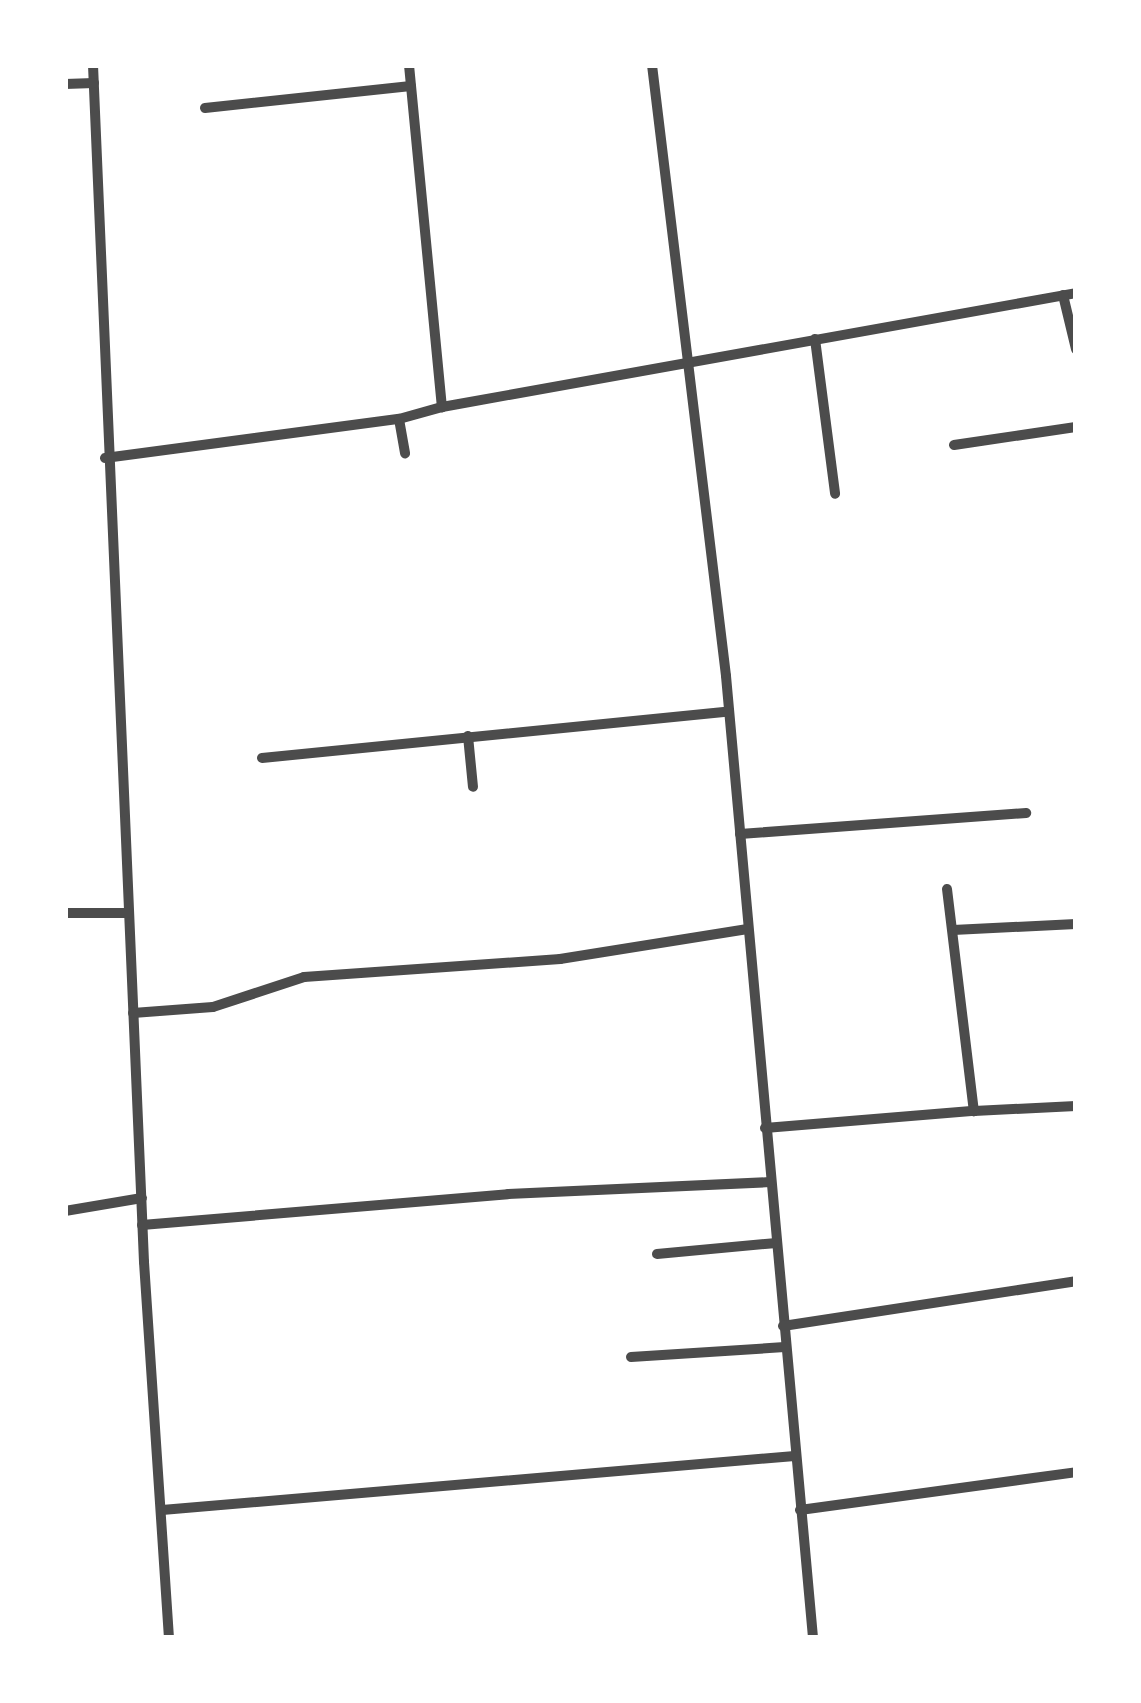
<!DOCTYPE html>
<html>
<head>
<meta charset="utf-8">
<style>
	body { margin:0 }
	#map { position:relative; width:1141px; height:1703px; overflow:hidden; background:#fff; font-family:"Nunito Sans",sans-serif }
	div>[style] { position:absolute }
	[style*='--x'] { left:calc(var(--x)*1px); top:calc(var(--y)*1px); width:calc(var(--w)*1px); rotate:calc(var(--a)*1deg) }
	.minor>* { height:10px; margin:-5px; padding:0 5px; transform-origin:5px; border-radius:5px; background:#4c4c4c }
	span { translate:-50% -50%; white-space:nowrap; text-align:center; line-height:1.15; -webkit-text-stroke:10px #fff; paint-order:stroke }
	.frame { position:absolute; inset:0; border:68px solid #fff; pointer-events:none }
</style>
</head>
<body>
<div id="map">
	<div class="minor">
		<i style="--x:93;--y:65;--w:1198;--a:87.56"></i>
		<i style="--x:144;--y:1262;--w:377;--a:86.2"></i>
		<i style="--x:409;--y:65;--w:344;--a:84.5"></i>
		<i style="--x:442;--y:407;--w:644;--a:-10.19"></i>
		<i style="--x:652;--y:65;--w:615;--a:83.09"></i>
		<i style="--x:726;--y:676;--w:966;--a:84.83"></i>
		<i style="--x:65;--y:84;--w:29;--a:-2"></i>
		<i style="--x:205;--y:108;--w:207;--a:-6.1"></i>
		<i style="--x:1063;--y:295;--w:56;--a:76.5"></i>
		<i style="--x:815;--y:339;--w:156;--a:82.6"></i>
		<i style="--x:399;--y:419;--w:35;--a:80"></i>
		<i style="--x:954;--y:445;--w:123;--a:-8.4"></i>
		<i style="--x:105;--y:458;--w:297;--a:-7.6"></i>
		<i style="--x:399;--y:419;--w:45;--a:-15.6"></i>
		<i style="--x:468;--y:736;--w:51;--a:84.4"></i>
		<i style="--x:262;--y:758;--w:469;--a:-5.7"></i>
		<i style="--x:740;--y:834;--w:287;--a:-4.2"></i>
		<i style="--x:947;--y:889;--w:224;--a:83.1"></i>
		<i style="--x:974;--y:1111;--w:102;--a:-2.8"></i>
		<i style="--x:65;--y:913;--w:62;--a:0"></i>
		<i style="--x:953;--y:930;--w:123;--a:-2.8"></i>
		<i style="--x:133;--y:1013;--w:80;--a:-4.3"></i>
		<i style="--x:213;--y:1007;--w:96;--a:-18.2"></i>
		<i style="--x:304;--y:977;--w:257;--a:-4"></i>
		<i style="--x:560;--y:959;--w:190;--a:-9.1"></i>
		<i style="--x:765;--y:1128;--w:210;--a:-4.7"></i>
		<i style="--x:65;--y:1211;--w:78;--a:-9.6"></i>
		<i style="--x:142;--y:1225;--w:367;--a:-4.8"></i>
		<i style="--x:508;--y:1194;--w:262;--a:-2.6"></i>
		<i style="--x:657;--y:1254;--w:120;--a:-5.3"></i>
		<i style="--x:783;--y:1326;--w:296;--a:-8.7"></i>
		<i style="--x:631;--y:1357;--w:154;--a:-3.7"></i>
		<i style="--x:162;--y:1510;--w:635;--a:-4.88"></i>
		<i style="--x:800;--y:1510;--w:279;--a:-7.8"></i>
	</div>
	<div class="frame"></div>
</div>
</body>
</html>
